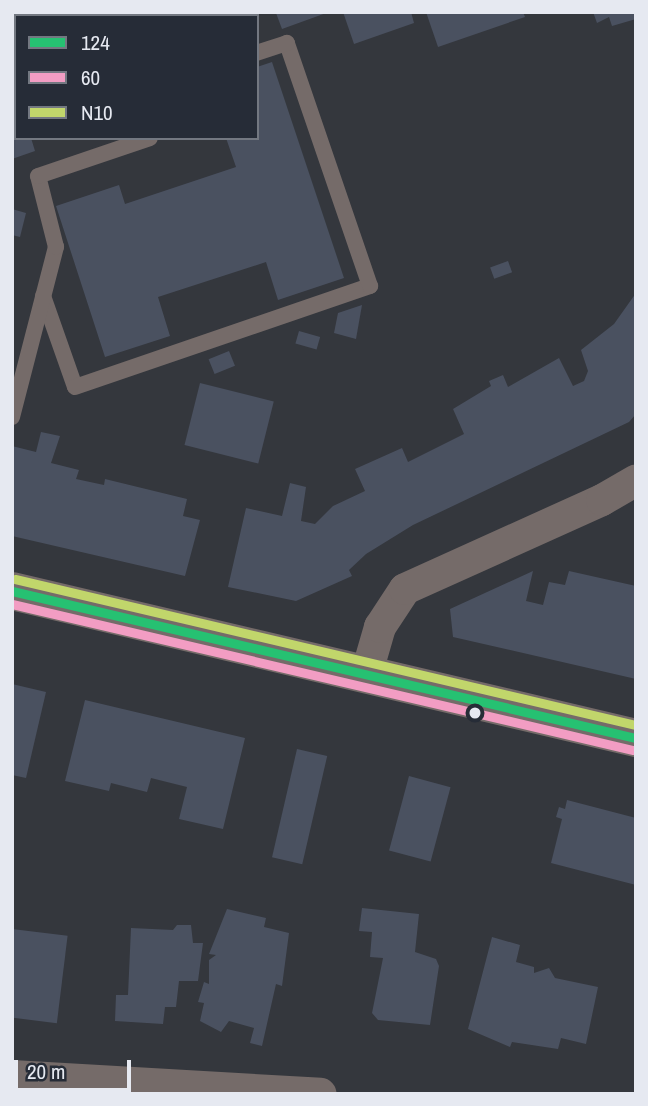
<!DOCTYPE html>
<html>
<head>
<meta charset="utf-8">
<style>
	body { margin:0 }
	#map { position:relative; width:648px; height:1106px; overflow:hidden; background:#34373d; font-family:"Archivo Narrow",sans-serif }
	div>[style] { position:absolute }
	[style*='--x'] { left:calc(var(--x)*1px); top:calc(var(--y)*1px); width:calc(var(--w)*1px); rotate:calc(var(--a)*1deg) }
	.building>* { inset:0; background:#4a5160; transform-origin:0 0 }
	.service>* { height:16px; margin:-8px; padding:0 8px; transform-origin:8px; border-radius:8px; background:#756b69 }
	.minor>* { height:32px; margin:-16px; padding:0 16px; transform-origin:16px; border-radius:16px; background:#756b69 }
	.tertiary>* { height:38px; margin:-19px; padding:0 19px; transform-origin:19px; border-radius:19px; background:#756b69 }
	.bus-1>* { height:9px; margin:-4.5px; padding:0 4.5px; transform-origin:4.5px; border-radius:4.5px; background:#26c172 }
	.bus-2>* { height:9px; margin:-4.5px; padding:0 4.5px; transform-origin:4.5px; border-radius:4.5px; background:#f29dc3 }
	.bus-3>* { height:9px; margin:-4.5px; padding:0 4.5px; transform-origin:4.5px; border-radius:4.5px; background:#c1d66b }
	.dots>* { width:19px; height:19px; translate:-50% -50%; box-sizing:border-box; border:4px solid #262c37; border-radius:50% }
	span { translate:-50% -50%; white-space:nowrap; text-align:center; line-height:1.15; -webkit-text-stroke:5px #262c37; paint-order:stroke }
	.frame { position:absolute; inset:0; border:14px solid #e6e9f1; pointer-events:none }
	.legend { position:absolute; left:14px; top:14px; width:245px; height:126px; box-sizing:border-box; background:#262c37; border:2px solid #737881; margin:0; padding:9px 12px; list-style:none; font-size:21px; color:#e6e9f1 }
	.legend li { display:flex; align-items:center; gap:14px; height:35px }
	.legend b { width:35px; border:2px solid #737881 }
	.scale { position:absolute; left:14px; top:1060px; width:117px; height:32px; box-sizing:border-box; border:4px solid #e6e9f1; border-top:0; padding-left:9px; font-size:21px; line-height:24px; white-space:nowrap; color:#e6e9f1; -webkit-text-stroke:5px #262c37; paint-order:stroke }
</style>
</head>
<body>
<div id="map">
	<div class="building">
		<i style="clip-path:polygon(266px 12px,329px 12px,282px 29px,276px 13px)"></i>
		<i style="clip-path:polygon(343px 12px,411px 12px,414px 23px,354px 44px)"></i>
		<i style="clip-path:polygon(426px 12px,523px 12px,525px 17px,438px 47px)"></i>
		<i style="clip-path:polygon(593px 12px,636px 12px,636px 19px,612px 26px,609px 17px,597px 23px)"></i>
		<i style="clip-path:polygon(16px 23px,16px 138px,31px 138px,35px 151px,12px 159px)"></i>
		<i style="clip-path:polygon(272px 62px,344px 278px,278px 300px,266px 262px,158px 297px,170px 336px,105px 357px,56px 206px,119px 185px,125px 204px,236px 167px,226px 138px,257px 138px,257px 67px)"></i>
		<i style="clip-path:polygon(12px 209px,26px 213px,20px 237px,12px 235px)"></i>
		<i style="left:508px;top:261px;width:12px;height:19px;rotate:70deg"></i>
		<i style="clip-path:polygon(636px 293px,636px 414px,629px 422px,413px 525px,366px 554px,349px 570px,352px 576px,296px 601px,228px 587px,246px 508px,282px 516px,290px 483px,306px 487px,301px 521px,315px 524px,333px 506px,365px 491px,355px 469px,402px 448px,408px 462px,464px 434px,453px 409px,491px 386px,489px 381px,503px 375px,508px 387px,559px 358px,573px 386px,584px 381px,588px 371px,581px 350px,614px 324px)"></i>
		<i style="clip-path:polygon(362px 305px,356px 339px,334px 333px,338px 313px)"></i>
		<i style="left:299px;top:331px;width:22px;height:13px;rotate:16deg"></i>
		<i style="left:229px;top:351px;width:16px;height:22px;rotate:68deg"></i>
		<i style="left:200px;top:383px;width:76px;height:64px;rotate:14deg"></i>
		<i style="clip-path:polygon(41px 432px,60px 436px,51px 463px,79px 470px,76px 479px,104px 485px,105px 479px,187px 499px,183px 516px,200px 520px,185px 576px,12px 536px,12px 446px,36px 452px)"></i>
		<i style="clip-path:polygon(533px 571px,526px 601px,543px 605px,549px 582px,565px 585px,569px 571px,636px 586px,636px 679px,453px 637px,450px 609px)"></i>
		<i style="clip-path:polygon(12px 684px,46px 692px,26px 778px,12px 775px)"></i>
		<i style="clip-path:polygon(85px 700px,245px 738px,223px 829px,179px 819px,187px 787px,151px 778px,147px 792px,111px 783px,109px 791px,65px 781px)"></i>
		<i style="left:297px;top:749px;width:31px;height:111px;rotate:13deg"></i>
		<i style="left:409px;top:776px;width:43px;height:77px;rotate:15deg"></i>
		<i style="clip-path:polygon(567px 800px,636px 818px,636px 885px,551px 863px,562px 819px,556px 817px,559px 807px,565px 809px)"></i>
		<i style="clip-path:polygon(362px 908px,419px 914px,415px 952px,436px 959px,439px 966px,430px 1025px,378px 1020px,372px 1013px,383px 958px,370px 957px,372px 932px,359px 931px)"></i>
		<i style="clip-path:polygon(227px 909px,266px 918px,264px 927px,289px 933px,282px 986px,276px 984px,262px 1046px,250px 1043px,254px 1028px,229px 1021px,221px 1032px,200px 1021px,204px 1003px,198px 1002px,204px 982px,209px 984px,209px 960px,216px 955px,209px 954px)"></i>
		<i style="clip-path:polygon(177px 925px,191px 925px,193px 943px,203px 943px,198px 981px,179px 981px,176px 1007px,165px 1007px,163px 1024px,115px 1021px,116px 995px,128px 995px,131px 928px,173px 930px)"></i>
		<i style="left:12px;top:929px;width:56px;height:88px;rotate:7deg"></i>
		<i style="clip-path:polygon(492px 937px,520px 945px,516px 962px,534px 967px,534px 973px,549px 968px,555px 978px,598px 987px,586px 1044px,561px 1038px,558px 1049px,512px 1042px,510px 1047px,468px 1029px)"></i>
	</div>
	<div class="service">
		<i style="--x:137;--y:12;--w:4;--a:76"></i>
		<i style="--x:43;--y:296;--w:96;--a:70.6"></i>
		<i style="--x:75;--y:387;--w:312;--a:-18.9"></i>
		<i style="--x:370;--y:286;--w:257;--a:-108.9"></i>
		<i style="--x:287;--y:43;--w:32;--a:162"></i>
		<i style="--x:12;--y:417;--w:176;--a:-75.5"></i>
		<i style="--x:56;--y:247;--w:73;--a:-104.2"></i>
		<i style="--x:38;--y:176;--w:118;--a:-18.7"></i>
	</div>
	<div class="minor">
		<i style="--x:367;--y:672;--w:47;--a:-73.9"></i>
		<i style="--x:380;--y:627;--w:45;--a:-56.7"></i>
		<i style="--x:405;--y:589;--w:216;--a:-24.3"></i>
		<i style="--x:602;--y:500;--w:39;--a:-30"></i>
		<i style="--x:12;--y:1076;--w:309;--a:3.3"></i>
	</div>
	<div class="tertiary">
		<i style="--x:12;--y:591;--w:641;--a:13.26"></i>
	</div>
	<div class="bus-1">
		<i style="--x:12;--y:591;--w:641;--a:13.26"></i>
	</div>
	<div class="bus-2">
		<i style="--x:12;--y:604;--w:638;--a:13.23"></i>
	</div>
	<div class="bus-3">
		<i style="--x:15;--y:579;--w:638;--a:13.23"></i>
	</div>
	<div class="dots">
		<i style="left:475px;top:713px;background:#e6e9f1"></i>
	</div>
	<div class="frame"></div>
	<ul class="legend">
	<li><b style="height:9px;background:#26c172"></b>124</li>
	<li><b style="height:9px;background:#f29dc3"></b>60</li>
	<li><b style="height:9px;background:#c1d66b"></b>N10</li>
	</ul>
	<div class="scale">20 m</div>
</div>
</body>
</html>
